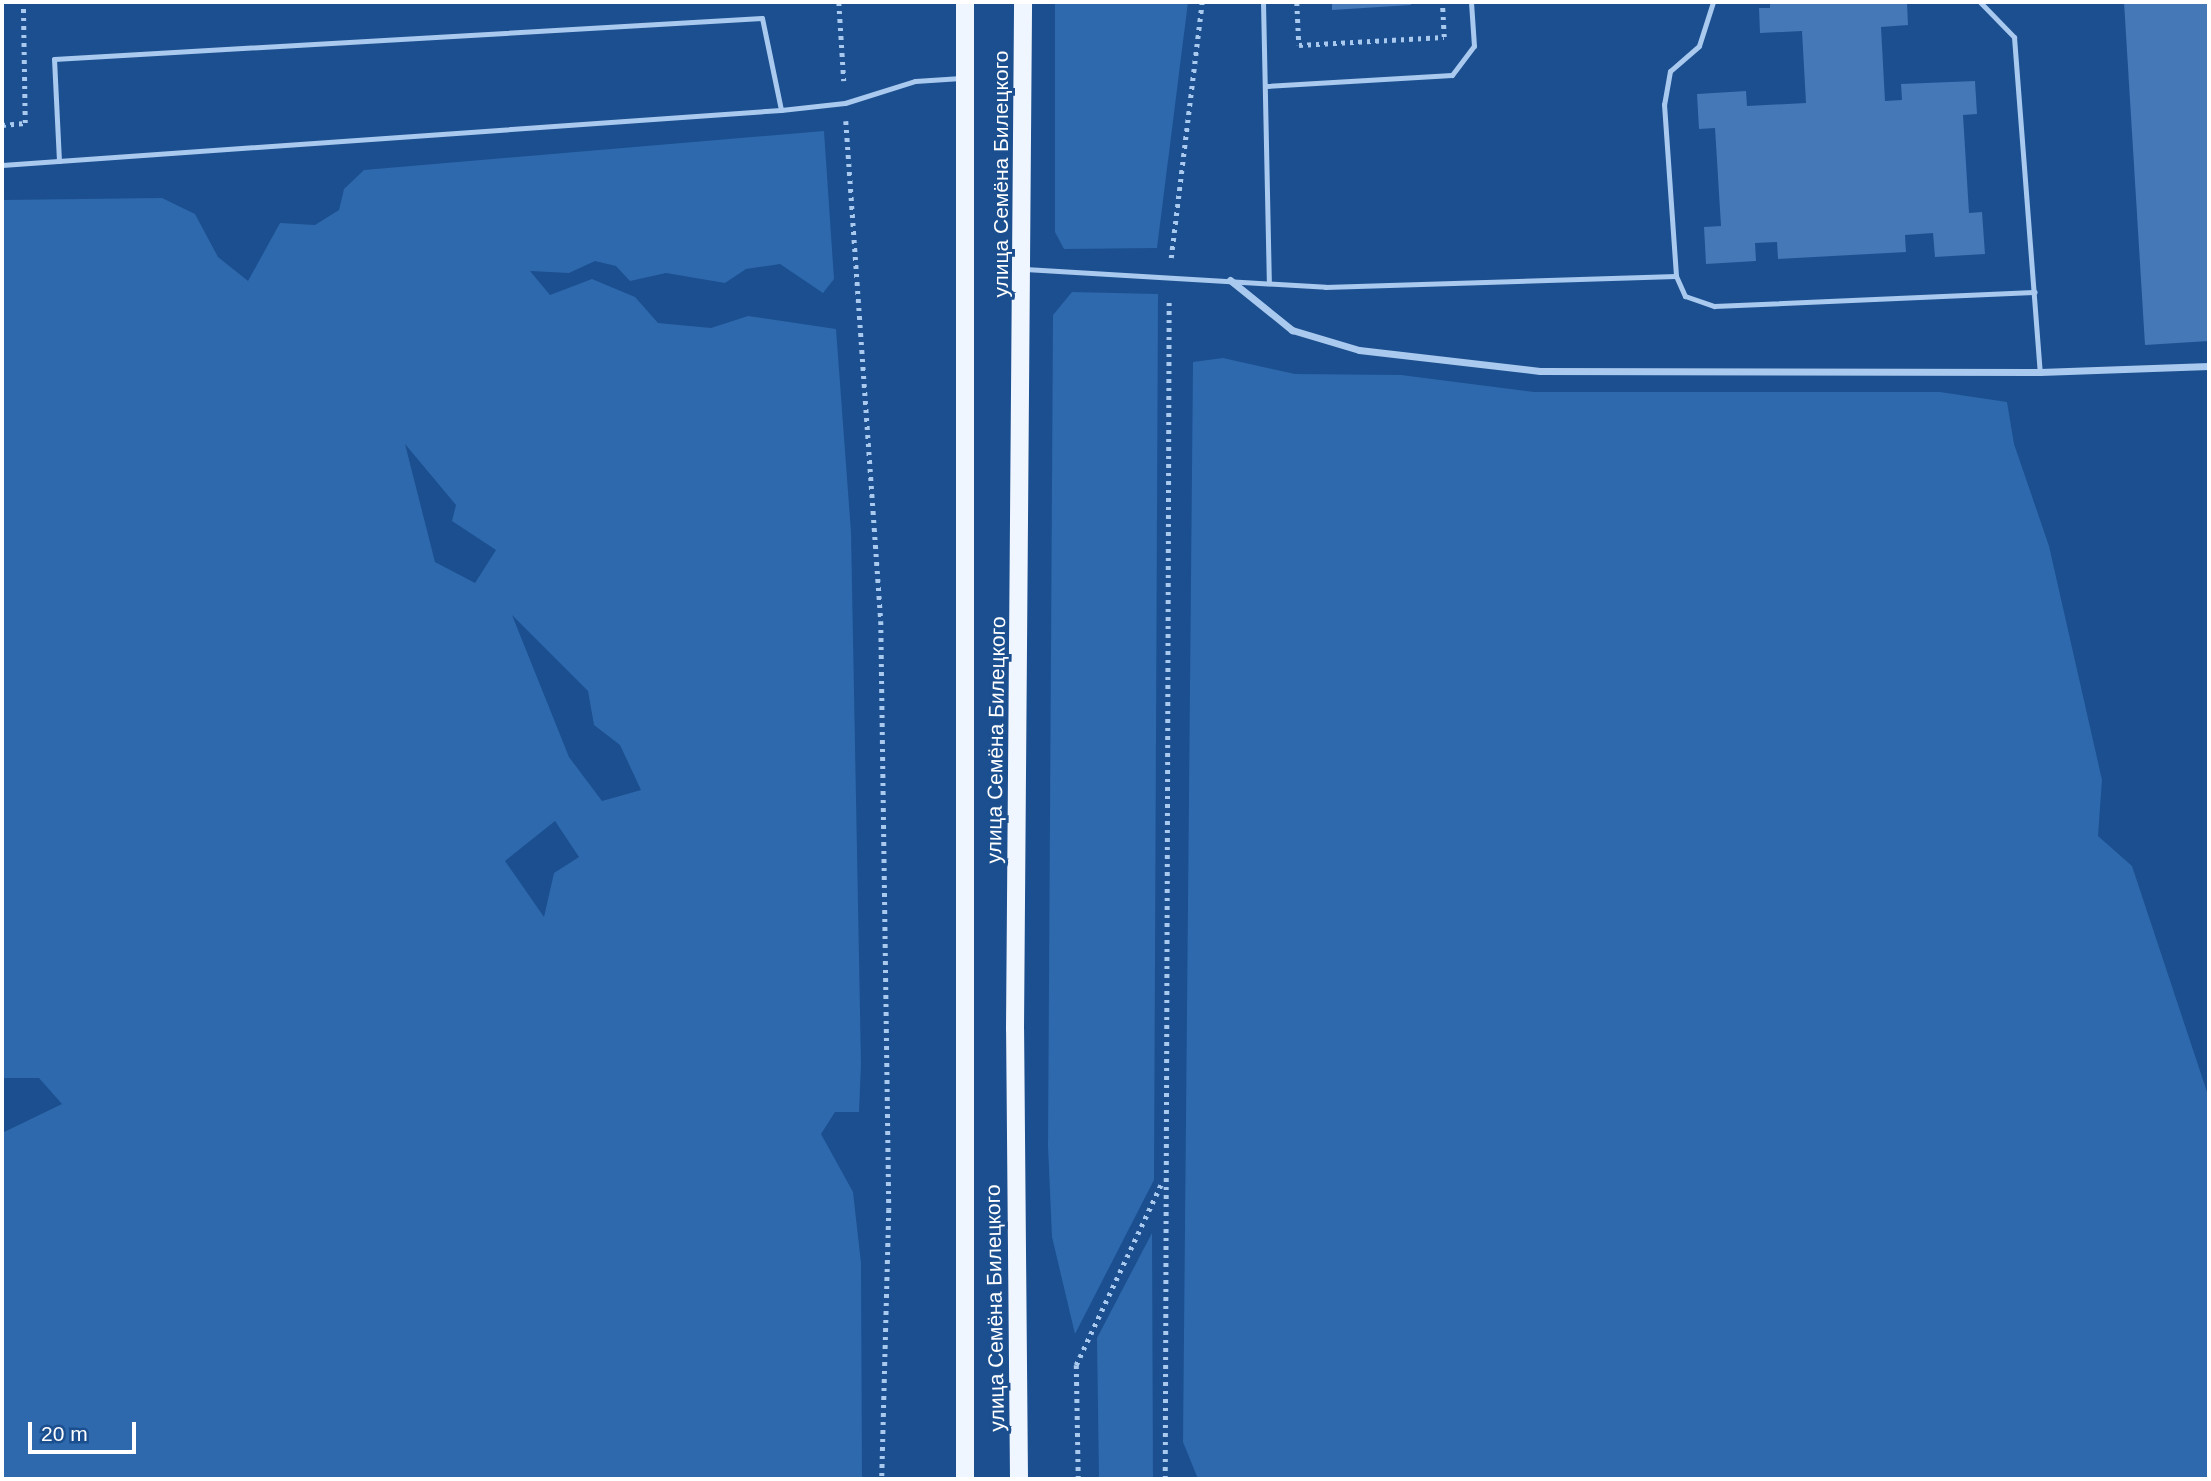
<!DOCTYPE html>
<meta charset="utf-8">
<style>
body{margin:0}
#map{position:relative;width:2211px;height:1481px;overflow:hidden;background:#1b4f8f;font-family:Arial,sans-serif}
div>[style]{position:absolute}
.green>*{inset:0;background:#2e69ad}
.building>*{inset:0;background:#4478b7}
.path>*{height:4.5px;margin-top:-2.25px;transform-origin:0;background:repeating-linear-gradient(90deg,#a9c9ee 0 3.5px,transparent 0 8.5px)}
.lane>*{height:5px;margin:-2.5px;padding:0 2.5px;transform-origin:2.5px;border-radius:2.5px;background:#a9c9ee}
.street>*{height:7px;margin:-3.5px;padding:0 3.5px;transform-origin:3.5px;border-radius:3.5px;background:#a9c9ee}
.primary>*{height:18px;margin:-9px;padding:0 9px;transform-origin:9px;border-radius:9px;background:#f0f6ff}
span{translate:-50% -50%;white-space:nowrap;text-align:center;line-height:1.15;-webkit-text-stroke:6px #1b4f8f;paint-order:stroke}
.street-label{font-size:21px;color:#fff}
.frame{position:absolute;inset:0;border:4px solid #fff;pointer-events:none}
.scale{position:absolute;left:28px;top:1422px;width:108px;height:32px;box-sizing:border-box;border:4px solid #fff;border-top:0;padding-left:9px;font-size:21px;line-height:24px;white-space:nowrap;color:#fff;-webkit-text-stroke:5px #1b4f8f;paint-order:stroke}
</style>
<div id="map">
<div class="green">
<i style="clip-path:polygon(1055px 2px,1188px 2px,1157px 248px,1064px 249px,1055px 232px)"></i>
<i style="clip-path:polygon(evenodd,824px 131px,834px 279px,823px 293px,780px 264px,746px 269px,725px 283px,666px 273px,630px 281px,616px 266px,595px 261px,569px 273px,530px 271px,550px 295px,592px 279px,635px 297px,658px 323px,711px 328px,748px 316px,836px 329px,851px 532px,861px 1064px,859px 1112px,835px 1112px,821px 1134px,853px 1192px,861px 1263px,862px 1479px,2px 1479px,2px 1133px,62px 1104px,39px 1078px,2px 1078px,2px 200px,162px 198px,195px 214px,218px 257px,248px 281px,280px 223px,315px 225px,339px 210px,344px 189px,364px 170px,824px 131px,405px 444px,456px 505px,452px 521px,496px 550px,475px 583px,435px 562px,405px 444px,824px 131px,512px 615px,588px 691px,594px 725px,620px 745px,641px 790px,602px 801px,569px 757px,512px 615px,824px 131px,555px 821px,579px 857px,554px 873px,544px 917px,505px 861px,555px 821px)"></i>
<i style="clip-path:polygon(1072px 292px,1158px 294px,1154px 1180px,1075px 1334px,1052px 1237px,1048px 1146px,1053px 315px)"></i>
<i style="clip-path:polygon(1223px 358px,1295px 374px,1401px 375px,1534px 392px,1940px 392px,2007px 402px,2014px 444px,2049px 546px,2102px 780px,2098px 836px,2132px 866px,2209px 1098px,2209px 1479px,1198px 1479px,1183px 1442px,1193px 362px)"></i>
<i style="clip-path:polygon(1152px 1233px,1153px 1479px,1099px 1479px,1097px 1338px)"></i>
</div>
<div class="building">
<i style="clip-path:polygon(1332px 2px,1411px 2px,1411px 5px,1332px 10px)"></i>
<i style="clip-path:polygon(1770px 2px,1907px 2px,1908px 25px,1881px 27px,1885px 101px,1902px 100px,1901px 84px,1975px 81px,1977px 114px,1963px 115px,1969px 213px,1982px 212px,1985px 254px,1935px 257px,1933px 233px,1905px 235px,1906px 252px,1778px 259px,1777px 242px,1755px 243px,1756px 261px,1706px 264px,1704px 227px,1721px 226px,1715px 128px,1699px 129px,1697px 94px,1746px 91px,1747px 106px,1806px 103px,1802px 31px,1760px 33px,1759px 8px,1770px 8px)"></i>
<i style="clip-path:polygon(2124px 2px,2209px 2px,2209px 341px,2145px 345px)"></i>
</div>
<div class="path">
<i style="left:839px;top:2px;width:79px;rotate:86.4deg"></i>
<i style="left:1297px;top:2px;width:43px;rotate:87.3deg"></i>
<i style="left:1299px;top:45px;width:145px;rotate:-3.2deg"></i>
<i style="left:1444px;top:37px;width:35px;rotate:-93deg"></i>
<i style="left:846px;top:121px;width:501px;rotate:86deg"></i>
<i style="left:881px;top:621px;width:588px;rotate:89.22deg"></i>
<i style="left:889px;top:1209px;width:270px;rotate:91.5deg"></i>
<i style="left:2px;top:125px;width:23px;rotate:-5deg"></i>
<i style="left:25px;top:123px;width:121px;rotate:-90.9deg"></i>
<i style="left:1171px;top:258px;width:258px;rotate:-83.1deg"></i>
<i style="left:1078px;top:1479px;width:114px;rotate:-91deg"></i>
<i style="left:1076px;top:1365px;width:202px;rotate:-64.8deg"></i>
<i style="left:1165px;top:1479px;width:1181px;rotate:-89.81deg"></i>
</div>
<div class="lane">
<i style="left:1263px;top:2px;width:281px;rotate:88.8deg"></i>
<i style="left:1713px;top:2px;width:46px;rotate:107.7deg"></i>
<i style="left:1699px;top:46px;width:38px;rotate:139deg"></i>
<i style="left:1670px;top:71px;width:34px;rotate:100deg"></i>
<i style="left:1664px;top:104px;width:172px;rotate:86deg"></i>
<i style="left:1676px;top:276px;width:22px;rotate:66deg"></i>
<i style="left:1685px;top:296px;width:31px;rotate:19deg"></i>
<i style="left:1714px;top:306px;width:321px;rotate:-2.5deg"></i>
<i style="left:1980px;top:2px;width:49px;rotate:45.8deg"></i>
<i style="left:2014px;top:37px;width:336px;rotate:85.6deg"></i>
<i style="left:1267px;top:86px;width:185px;rotate:-3.4deg"></i>
<i style="left:1452px;top:75px;width:36px;rotate:-53deg"></i>
<i style="left:1474px;top:46px;width:44px;rotate:-93.9deg"></i>
<i style="left:59px;top:161px;width:102px;rotate:-92.8deg"></i>
<i style="left:54px;top:59px;width:709px;rotate:-3.31deg"></i>
<i style="left:762px;top:18px;width:94px;rotate:78.3deg"></i>
<i style="left:2px;top:165px;width:781px;rotate:-4.04deg"></i>
<i style="left:781px;top:110px;width:64px;rotate:-6.2deg"></i>
<i style="left:845px;top:103px;width:73px;rotate:-17.4deg"></i>
<i style="left:915px;top:81px;width:46px;rotate:-3.7deg"></i>
<i style="left:1025px;top:269px;width:301px;rotate:3.4deg"></i>
<i style="left:1325px;top:287px;width:351px;rotate:-1.8deg"></i>
</div>
<div class="street">
<i style="left:1230px;top:280px;width:80px;rotate:38.9deg"></i>
<i style="left:1292px;top:330px;width:70px;rotate:16.6deg"></i>
<i style="left:1359px;top:350px;width:182px;rotate:6.6deg"></i>
<i style="left:1540px;top:371px;width:500px;rotate:0.11deg"></i>
<i style="left:2040px;top:372px;width:169px;rotate:-2deg"></i>
</div>
<div class="primary">
<i style="left:965px;top:1479px;width:1477px;rotate:-90deg"></i>
<i style="left:1019px;top:1479px;width:450px;rotate:-90.5deg"></i>
<i style="left:1015px;top:1029px;width:1027px;rotate:-89.55deg"></i>
</div>
<div class="street-label">
<span style="left:1001px;top:174px;rotate:-90deg">улица Семёна Билецкого</span>
<span style="left:996px;top:740px;rotate:-89deg">улица Семёна Билецкого</span>
<span style="left:995px;top:1308px;rotate:-91deg">улица Семёна Билецкого</span>
</div>
<div class="frame"></div>
<div class="scale">20 m</div>
</div>
